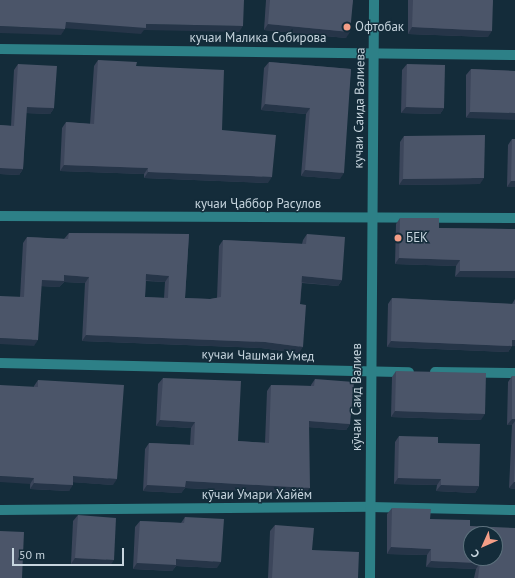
<!DOCTYPE html>
<meta charset="utf-8">
<style>
body{margin:0}
#map{position:relative;width:515px;height:578px;overflow:hidden;background:#142c3a;font-family:"PT Sans",sans-serif}
div>[style]{position:absolute}
.minor>*{height:10px;margin:-5px;padding:0 5px;transform-origin:5px;border-radius:5px;background:#2d8087}
.wall>*{inset:0;background:#3c465b}
.shaded-wall>*{inset:0;background:#263548}
.building>*{inset:0;background:#4b5569}
.dots>*{width:11px;height:11px;translate:-50% -50%;box-sizing:border-box;border:2px solid #142c3a;border-radius:50%}
span{translate:-50% -50%;white-space:nowrap;text-align:center;line-height:1.15;-webkit-text-stroke:3px #142c3a;paint-order:stroke}
.poi-label{font-size:13px;color:#c7d5de}
.left{translate:0 -50%;text-align:left}
.street-label{font-size:13px;color:#c7d5de}
.north{position:absolute;left:463px;top:526px;width:40px;height:40px;box-sizing:border-box;background:#142c3a;border:1px solid #5c707c;border-radius:50%;rotate:225deg;font-size:11px;font-weight:700;line-height:16px;text-align:center;color:#c7d5de}
.north::after{content:'';display:block;margin:auto;width:14px;height:18px;background:#f49e87;clip-path:polygon(50% 0,100% 100%,50% 72%,0 100%)}
.scale{position:absolute;left:12px;top:548px;width:112px;height:18px;box-sizing:border-box;border:2px solid #c7d5de;border-top:0;padding-left:5px;font-size:12px;line-height:14px;white-space:nowrap;color:#c7d5de;-webkit-text-stroke:3px #142c3a;paint-order:stroke}
</style>
<div id="map">
<div class="minor">
<i style="left:0;top:49px;width:515px;rotate:0.67deg"></i>
<i style="left:0;top:216px;width:515px;rotate:0.22deg"></i>
<i style="left:0;top:363px;width:409px;rotate:1.3deg"></i>
<i style="left:435px;top:372px;width:80px;rotate:0.7deg"></i>
<i style="left:0;top:510px;width:370px;rotate:-0.5deg"></i>
<i style="left:370px;top:507px;width:145px;rotate:1.2deg"></i>
<i style="left:370px;top:578px;width:578px;rotate:-89.6deg"></i>
</div>
<div class="wall">
<i style="clip-path:polygon(266px 0,353px 0,346px 38px,264px 30px)"></i>
<i style="clip-path:polygon(408px 0,493px 0,488px 37px,408px 34px)"></i>
<i style="clip-path:polygon(98px 60px,136px 66px,222px 130px,268px 183px,144px 178px,144px 174px,60px 171px,62px 128px,66px 122px,90px 124px,94px 66px)"></i>
<i style="clip-path:polygon(269px 62px,351px 69px,340px 179px,301px 176px,306px 114px,261px 110px,264px 68px)"></i>
<i style="clip-path:polygon(18px 64px,54px 108px,50px 114px,26px 113px,23px 169px,19px 175px,0 174px,0 125px,11px 126px,14px 70px)"></i>
<i style="clip-path:polygon(407px 64px,444px 108px,440px 114px,401px 113px,402px 70px)"></i>
<i style="clip-path:polygon(471px 69px,515px 71px,466px 118px,466px 75px)"></i>
<i style="clip-path:polygon(404px 136px,480px 184px,399px 185px,400px 142px)"></i>
<i style="clip-path:polygon(512px 139px,515px 139px,515px 187px,507px 187px,508px 145px)"></i>
<i style="clip-path:polygon(400px 218px,439px 228px,515px 229px,455px 277px,456px 266px,395px 264px,396px 224px)"></i>
<i style="clip-path:polygon(evenodd,69px 233px,189px 234px,185px 298px,210px 299px,217px 298px,219px 246px,223px 240px,302px 244px,303px 240px,307px 234px,342px 280px,338px 286px,302px 283px,300px 304px,299px 353px,261px 348px,82px 341px,85px 283px,64px 282px,59px 287px,41px 286px,34px 346px,20px 297px,23px 243px,27px 237px,64px 239px,69px 233px,146px 281px,165px 282px,164px 298px,145px 297px,146px 281px)"></i>
<i style="clip-path:polygon(392px 298px,512px 304px,515px 299px,515px 346px,512px 346px,508px 352px,387px 347px,388px 304px)"></i>
<i style="clip-path:polygon(396px 371px,481px 420px,391px 417px,392px 377px)"></i>
<i style="clip-path:polygon(512px 376px,515px 376px,515px 489px,509px 488px,512px 425px,507px 425px,508px 382px)"></i>
<i style="clip-path:polygon(163px 378px,238px 441px,265px 443px,267px 391px,271px 385px,311px 386px,311px 385px,315px 379px,350px 424px,346px 430px,309px 427px,305px 494px,185px 488px,181px 493px,143px 491px,145px 449px,149px 443px,190px 445px,191px 428px,156px 426px,158px 384px)"></i>
<i style="clip-path:polygon(38px 380px,113px 485px,73px 482px,69px 491px,30px 489px,34px 386px)"></i>
<i style="clip-path:polygon(399px 436px,438px 443px,479px 486px,475px 493px,436px 491px,437px 485px,394px 484px,395px 442px)"></i>
<i style="clip-path:polygon(392px 508px,430px 519px,470px 526px,515px 578px,474px 578px,476px 569px,426px 567px,427px 555px,387px 554px,387px 514px)"></i>
<i style="clip-path:polygon(78px 515px,110px 566px,71px 564px,73px 521px)"></i>
<i style="clip-path:polygon(185px 517px,217px 568px,176px 566px,172px 571px,133px 569px,135px 527px,140px 521px,181px 523px)"></i>
<i style="clip-path:polygon(275px 525px,312px 550px,358px 578px,268px 578px,270px 531px)"></i>
</div>
<div class="shaded-wall">
<i style="clip-path:polygon(66px 22px,146px 24px,243px 26px,239px 32px,144px 30px,141px 34px,62px 28px)"></i>
<i style="clip-path:polygon(268px 24px,350px 32px,346px 38px,264px 30px)"></i>
<i style="clip-path:polygon(0 26px,65px 29px,61px 35px,0 33px)"></i>
<i style="clip-path:polygon(412px 27px,492px 31px,488px 37px,408px 34px)"></i>
<i style="clip-path:polygon(265px 104px,310px 108px,306px 114px,261px 110px)"></i>
<i style="clip-path:polygon(27px 107px,54px 108px,50px 114px,23px 113px)"></i>
<i style="clip-path:polygon(406px 107px,444px 108px,440px 114px,401px 113px)"></i>
<i style="clip-path:polygon(470px 112px,515px 113px,515px 120px,466px 118px)"></i>
<i style="clip-path:polygon(64px 165px,148px 168px,144px 174px,60px 171px)"></i>
<i style="clip-path:polygon(0 168px,23px 169px,19px 175px,0 174px)"></i>
<i style="clip-path:polygon(305px 170px,344px 173px,340px 179px,301px 176px)"></i>
<i style="clip-path:polygon(148px 172px,272px 177px,268px 183px,144px 178px)"></i>
<i style="clip-path:polygon(484px 178px,480px 184px,399px 185px,403px 179px)"></i>
<i style="clip-path:polygon(511px 181px,515px 181px,515px 187px,507px 187px)"></i>
<i style="clip-path:polygon(399px 258px,460px 260px,456px 266px,395px 264px)"></i>
<i style="clip-path:polygon(460px 271px,515px 271px,515px 278px,455px 277px)"></i>
<i style="clip-path:polygon(146px 274px,169px 276px,165px 282px,142px 280px)"></i>
<i style="clip-path:polygon(64px 275px,89px 277px,85px 283px,64px 282px,59px 287px,37px 286px,42px 280px)"></i>
<i style="clip-path:polygon(302px 276px,342px 280px,338px 286px,298px 282px)"></i>
<i style="clip-path:polygon(86px 335px,265px 342px,303px 347px,299px 353px,261px 348px,82px 341px)"></i>
<i style="clip-path:polygon(0 338px,38px 340px,34px 346px,0 344px)"></i>
<i style="clip-path:polygon(512px 340px,515px 340px,515px 346px,508px 346px)"></i>
<i style="clip-path:polygon(391px 341px,512px 346px,508px 352px,387px 347px)"></i>
<i style="clip-path:polygon(395px 411px,485px 414px,481px 420px,391px 417px)"></i>
<i style="clip-path:polygon(512px 419px,515px 419px,515px 421px,512px 425px,507px 425px)"></i>
<i style="clip-path:polygon(160px 420px,195px 422px,191px 428px,156px 426px)"></i>
<i style="clip-path:polygon(309px 421px,350px 424px,346px 430px,305px 427px)"></i>
<i style="clip-path:polygon(0 476px,34px 478px,30px 484px,0 482px)"></i>
<i style="clip-path:polygon(73px 476px,117px 479px,113px 485px,69px 482px)"></i>
<i style="clip-path:polygon(398px 478px,441px 479px,437px 485px,394px 484px)"></i>
<i style="clip-path:polygon(186px 481px,310px 488px,305px 494px,185px 488px,181px 493px,143px 491px,147px 485px)"></i>
<i style="clip-path:polygon(514px 482px,515px 482px,515px 489px,509px 488px)"></i>
<i style="clip-path:polygon(34px 483px,73px 485px,69px 491px,30px 489px)"></i>
<i style="clip-path:polygon(441px 485px,479px 486px,475px 493px,436px 491px)"></i>
<i style="clip-path:polygon(391px 547px,431px 549px,427px 555px,387px 554px)"></i>
<i style="clip-path:polygon(75px 558px,114px 560px,110px 566px,71px 564px)"></i>
<i style="clip-path:polygon(176px 559px,221px 562px,217px 568px,176px 566px,172px 571px,133px 569px,137px 563px)"></i>
<i style="clip-path:polygon(431px 561px,480px 563px,476px 569px,426px 567px)"></i>
</div>
<div class="building">
<i style="clip-path:polygon(0 0,244px 0,243px 26px,146px 24px,146px 28px,66px 22px,65px 29px,0 26px)"></i>
<i style="clip-path:polygon(270px 0,353px 0,350px 32px,268px 24px)"></i>
<i style="clip-path:polygon(413px 0,493px 0,492px 31px,412px 27px)"></i>
<i style="clip-path:polygon(98px 60px,137px 62px,136px 66px,224px 70px,222px 130px,276px 135px,272px 177px,148px 172px,148px 168px,64px 165px,66px 122px,94px 124px)"></i>
<i style="clip-path:polygon(269px 62px,351px 69px,344px 173px,305px 170px,310px 108px,265px 104px)"></i>
<i style="clip-path:polygon(18px 64px,57px 66px,54px 108px,27px 107px,23px 169px,0 168px,0 125px,14px 126px)"></i>
<i style="clip-path:polygon(407px 64px,445px 65px,444px 108px,406px 107px)"></i>
<i style="clip-path:polygon(471px 69px,515px 71px,515px 113px,470px 112px)"></i>
<i style="clip-path:polygon(485px 135px,484px 178px,403px 179px,404px 136px)"></i>
<i style="clip-path:polygon(512px 139px,515px 139px,515px 181px,511px 181px)"></i>
<i style="clip-path:polygon(400px 218px,439px 218px,439px 228px,515px 229px,515px 271px,460px 271px,460px 260px,399px 258px)"></i>
<i style="clip-path:polygon(evenodd,69px 233px,189px 234px,185px 298px,210px 299px,221px 297px,223px 240px,306px 244px,307px 234px,345px 237px,342px 280px,302px 276px,300px 304px,306px 305px,303px 347px,265px 342px,86px 335px,89px 277px,64px 275px,64px 281px,42px 280px,38px 340px,0 338px,0 296px,24px 297px,27px 237px,68px 239px,69px 233px,146px 274px,169px 276px,168px 298px,145px 297px,146px 274px)"></i>
<i style="clip-path:polygon(392px 298px,515px 304px,515px 340px,512px 340px,512px 346px,391px 341px)"></i>
<i style="clip-path:polygon(396px 371px,486px 373px,485px 414px,395px 411px)"></i>
<i style="clip-path:polygon(512px 376px,515px 376px,515px 419px,512px 419px)"></i>
<i style="clip-path:polygon(163px 378px,241px 381px,238px 441px,269px 443px,271px 385px,314px 386px,315px 379px,354px 382px,350px 424px,309px 421px,310px 488px,186px 481px,185px 487px,147px 485px,149px 443px,194px 445px,195px 422px,160px 420px)"></i>
<i style="clip-path:polygon(38px 380px,124px 385px,117px 479px,73px 476px,73px 485px,34px 483px,34px 478px,0 476px,0 385px,38px 387px)"></i>
<i style="clip-path:polygon(399px 436px,438px 437px,438px 443px,480px 444px,479px 486px,441px 485px,441px 479px,398px 478px)"></i>
<i style="clip-path:polygon(515px 452px,515px 482px,514px 482px)"></i>
<i style="clip-path:polygon(evenodd,392px 508px,431px 509px,430px 519px,470px 520px,470px 526px,515px 528px,515px 578px,478px 578px,480px 563px,431px 561px,431px 549px,391px 547px,392px 508px,471px 534px,495px 534px,495px 558px,471px 558px,471px 534px)"></i>
<i style="clip-path:polygon(78px 515px,116px 518px,114px 560px,75px 558px)"></i>
<i style="clip-path:polygon(185px 517px,224px 519px,221px 562px,176px 559px,176px 565px,137px 563px,140px 521px,184px 523px)"></i>
<i style="clip-path:polygon(275px 525px,314px 528px,312px 550px,359px 552px,358px 578px,272px 578px)"></i>
<i style="clip-path:polygon(0 531px,24px 532px,22px 578px,0 578px)"></i>
</div>
<div class="dots">
<i style="left:347px;top:27px;background:#f49e87"></i>
<i style="left:398px;top:238px;background:#f49e87"></i>
</div>
<div class="poi-label">
<span class="left" style="left:355px;top:27px">Офтобак</span>
<span class="left" style="left:406px;top:238px">БЕК</span>
</div>
<div class="street-label">
<span style="left:258px;top:38px">кучаи Малика Собирова</span>
<span style="left:360px;top:108px;rotate:-89deg">кучаи Саида Валиева</span>
<span style="left:258px;top:204px">кучаи Ҷаббор Расулов</span>
<span style="left:258px;top:356px;rotate:1deg">кучаи Чашмаи Умед</span>
<span style="left:357px;top:397px;rotate:-90deg">кӯчаи Саид Валиев</span>
<span style="left:257px;top:495px">кӯчаи Умари Хайём</span>
</div>
<div class="north">С</div>
<div class="scale">50 m</div>
</div>
